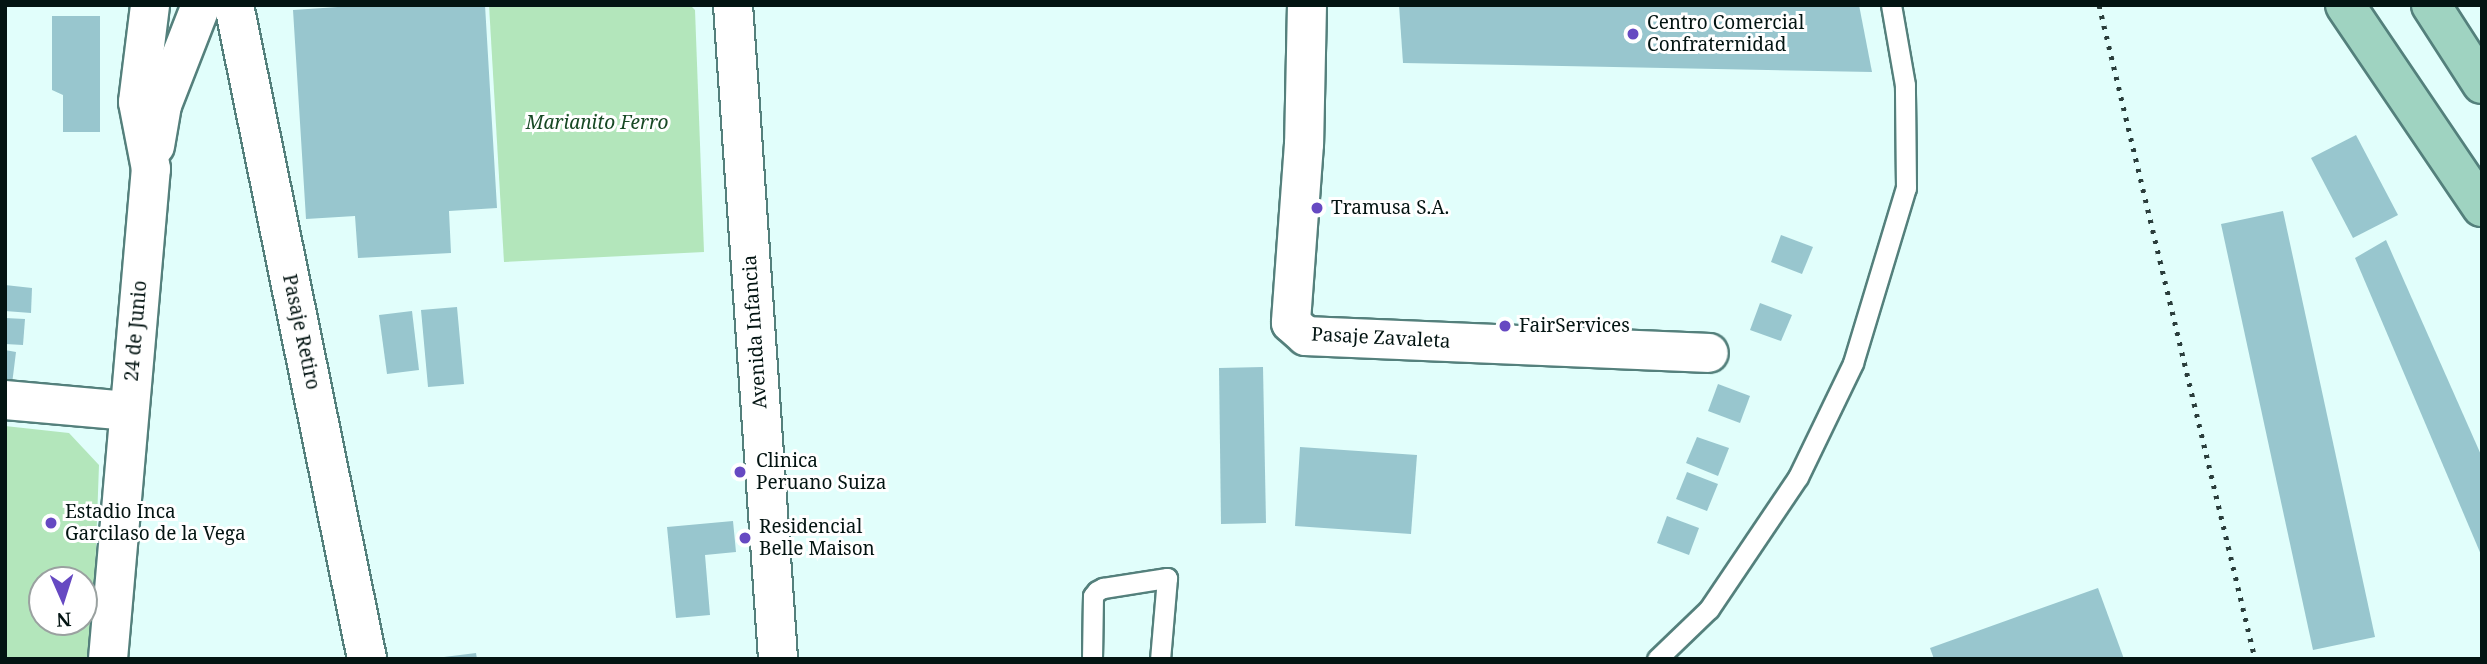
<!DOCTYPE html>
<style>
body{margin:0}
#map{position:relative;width:2487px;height:664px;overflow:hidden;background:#e1fefb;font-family:"Noto Serif",serif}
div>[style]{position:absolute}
.green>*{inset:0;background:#b3e6bb}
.building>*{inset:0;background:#98c6ce}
.roads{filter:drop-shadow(2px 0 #54807c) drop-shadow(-2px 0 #54807c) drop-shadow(0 2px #54807c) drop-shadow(0 -2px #54807c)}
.service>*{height:19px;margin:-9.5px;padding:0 9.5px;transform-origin:9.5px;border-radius:9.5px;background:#fff}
.minor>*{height:38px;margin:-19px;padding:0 19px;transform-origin:19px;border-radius:19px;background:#fff}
.secondary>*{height:38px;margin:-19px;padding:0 19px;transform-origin:19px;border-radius:19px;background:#fff}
.primary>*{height:38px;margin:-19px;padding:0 19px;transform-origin:19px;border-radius:19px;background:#9fd3c1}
.rail>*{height:5px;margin-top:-2.5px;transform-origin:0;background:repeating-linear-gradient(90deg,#2a3d3b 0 3.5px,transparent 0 10.5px)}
.dots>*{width:19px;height:19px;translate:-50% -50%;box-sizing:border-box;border:4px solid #fff;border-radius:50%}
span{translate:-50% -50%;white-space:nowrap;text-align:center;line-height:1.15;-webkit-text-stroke:6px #fff;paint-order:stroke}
.poi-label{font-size:19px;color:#031412}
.left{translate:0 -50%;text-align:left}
.park-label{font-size:19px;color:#174824;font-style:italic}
.street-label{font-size:19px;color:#031412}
.frame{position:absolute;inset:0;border:7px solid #031412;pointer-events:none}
.north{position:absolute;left:28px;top:566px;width:70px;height:70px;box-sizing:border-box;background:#fff;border:2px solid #9aa1a0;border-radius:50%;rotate:177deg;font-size:19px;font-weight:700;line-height:28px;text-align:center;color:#031412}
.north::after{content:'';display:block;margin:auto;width:24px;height:32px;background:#6649c2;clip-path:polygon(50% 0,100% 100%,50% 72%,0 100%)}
</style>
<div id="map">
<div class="green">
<i style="clip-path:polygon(489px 5px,690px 5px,695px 10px,704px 252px,504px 262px)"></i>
<i style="clip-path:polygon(evenodd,5px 426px,69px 433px,99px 465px,92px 659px,5px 659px,5px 426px,42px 580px,84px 580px,84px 622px,42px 622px,42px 580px)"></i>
</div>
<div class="building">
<i style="clip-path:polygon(368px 5px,485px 5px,497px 208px,449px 211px,451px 253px,358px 258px,355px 216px,306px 219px,293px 10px)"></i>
<i style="clip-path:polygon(1399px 5px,1859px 5px,1872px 72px,1403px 63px)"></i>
<i style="clip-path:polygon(52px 16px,100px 16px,100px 132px,63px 132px,63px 95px,52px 90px)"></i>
<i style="clip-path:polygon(2356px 135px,2398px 215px,2353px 238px,2311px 158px)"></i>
<i style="clip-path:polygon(2283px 211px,2375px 637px,2313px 650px,2221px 224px)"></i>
<i style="clip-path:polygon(1781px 235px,1813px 247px,1802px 274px,1771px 262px)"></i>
<i style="clip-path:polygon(2386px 240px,2482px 457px,2482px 557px,2355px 258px)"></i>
<i style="clip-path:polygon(5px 285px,32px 288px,31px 313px,5px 311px)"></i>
<i style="clip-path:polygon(1760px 303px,1792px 315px,1781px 341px,1750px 330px)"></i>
<i style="clip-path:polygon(457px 307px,464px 384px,428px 387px,421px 310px)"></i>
<i style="clip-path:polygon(412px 311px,419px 370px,387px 374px,379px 315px)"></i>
<i style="clip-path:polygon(5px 318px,25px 319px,23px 345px,5px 344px)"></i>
<i style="clip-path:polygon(5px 350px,16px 352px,11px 392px,5px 391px)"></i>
<i style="clip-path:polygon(1263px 367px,1266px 523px,1221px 524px,1219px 368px)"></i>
<i style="clip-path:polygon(1718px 384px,1750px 396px,1740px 423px,1708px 411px)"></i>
<i style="clip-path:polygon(1697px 437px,1729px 448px,1718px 476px,1686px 463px)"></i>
<i style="clip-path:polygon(1300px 447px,1417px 455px,1411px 534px,1295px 526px)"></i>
<i style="clip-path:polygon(1687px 472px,1718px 484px,1707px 511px,1676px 499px)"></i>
<i style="clip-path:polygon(1667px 516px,1699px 528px,1689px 555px,1657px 543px)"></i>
<i style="clip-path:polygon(733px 521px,736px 552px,705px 555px,710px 615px,676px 618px,667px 527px)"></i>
<i style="clip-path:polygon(2098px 588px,2124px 659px,1934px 659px,1930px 648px)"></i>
<i style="clip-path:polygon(476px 653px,477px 659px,444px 659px,444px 657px)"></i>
</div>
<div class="roads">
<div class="service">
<i style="left:1092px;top:659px;width:63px;rotate:-89.1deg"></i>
<i style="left:1093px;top:596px;width:6px;rotate:-51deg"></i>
<i style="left:1097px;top:591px;width:7px;rotate:-27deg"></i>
<i style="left:1103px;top:588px;width:65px;rotate:-8.9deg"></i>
<i style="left:1167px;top:578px;width:81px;rotate:94.9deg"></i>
<i style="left:1657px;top:659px;width:72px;rotate:-43.9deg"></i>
<i style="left:1709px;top:609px;width:159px;rotate:-56deg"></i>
<i style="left:1798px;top:477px;width:127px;rotate:-64.2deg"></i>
<i style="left:1853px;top:363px;width:183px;rotate:-73.2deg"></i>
<i style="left:1906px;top:188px;width:103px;rotate:-90.6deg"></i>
<i style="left:1905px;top:85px;width:81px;rotate:-99.9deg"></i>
</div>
<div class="minor">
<i style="left:234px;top:5px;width:667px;rotate:78.5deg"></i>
<i style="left:1307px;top:5px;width:139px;rotate:91.2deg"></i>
<i style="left:1304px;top:144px;width:179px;rotate:94.2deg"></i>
<i style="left:1291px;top:323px;width:20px;rotate:41deg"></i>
<i style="left:1306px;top:336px;width:403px;rotate:2.4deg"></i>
<i style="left:155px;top:146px;width:42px;rotate:-80.3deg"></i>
<i style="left:162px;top:105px;width:107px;rotate:-68.7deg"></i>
<i style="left:5px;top:400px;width:123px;rotate:5.1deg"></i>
<i style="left:108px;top:659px;width:492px;rotate:-85deg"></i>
<i style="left:151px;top:169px;width:68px;rotate:-101deg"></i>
<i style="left:138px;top:102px;width:98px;rotate:-82.9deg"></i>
</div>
<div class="secondary">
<i style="left:733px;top:5px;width:656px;rotate:86.06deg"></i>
</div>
<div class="primary">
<i style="left:2345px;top:5px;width:244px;rotate:55.9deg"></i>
<i style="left:2431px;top:5px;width:94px;rotate:57.2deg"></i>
</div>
</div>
<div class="rail">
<i style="left:2099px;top:5px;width:672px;rotate:76.58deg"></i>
</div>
<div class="dots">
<i style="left:1633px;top:34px;background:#6649c2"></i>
<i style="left:1317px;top:208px;background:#6649c2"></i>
<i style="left:1505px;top:326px;background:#6649c2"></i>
<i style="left:740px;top:472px;background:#6649c2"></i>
<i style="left:51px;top:523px;background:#6649c2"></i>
<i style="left:745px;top:538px;background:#6649c2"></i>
</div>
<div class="poi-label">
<span class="left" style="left:1647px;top:34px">Centro Comercial<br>Confraternidad</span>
<span class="left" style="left:1331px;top:208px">Tramusa S.A.</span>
<span class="left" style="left:1519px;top:326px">FairServices</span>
<span class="left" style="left:756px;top:472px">Clinica<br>Peruano Suiza</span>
<span class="left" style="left:65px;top:523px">Estadio Inca<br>Garcilaso de la Vega</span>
<span class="left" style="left:759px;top:538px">Residencial<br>Belle Maison</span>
</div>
<div class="park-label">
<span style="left:597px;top:123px">Marianito Ferro</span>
</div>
<div class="street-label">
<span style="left:136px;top:331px;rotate:-85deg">24 de Junio</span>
<span style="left:301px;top:332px;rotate:78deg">Pasaje Retiro</span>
<span style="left:755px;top:332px;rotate:-94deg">Avenida Infancia</span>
<span style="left:1381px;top:338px;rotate:3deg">Pasaje Zavaleta</span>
</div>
<div class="frame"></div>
<div class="north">N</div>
</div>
